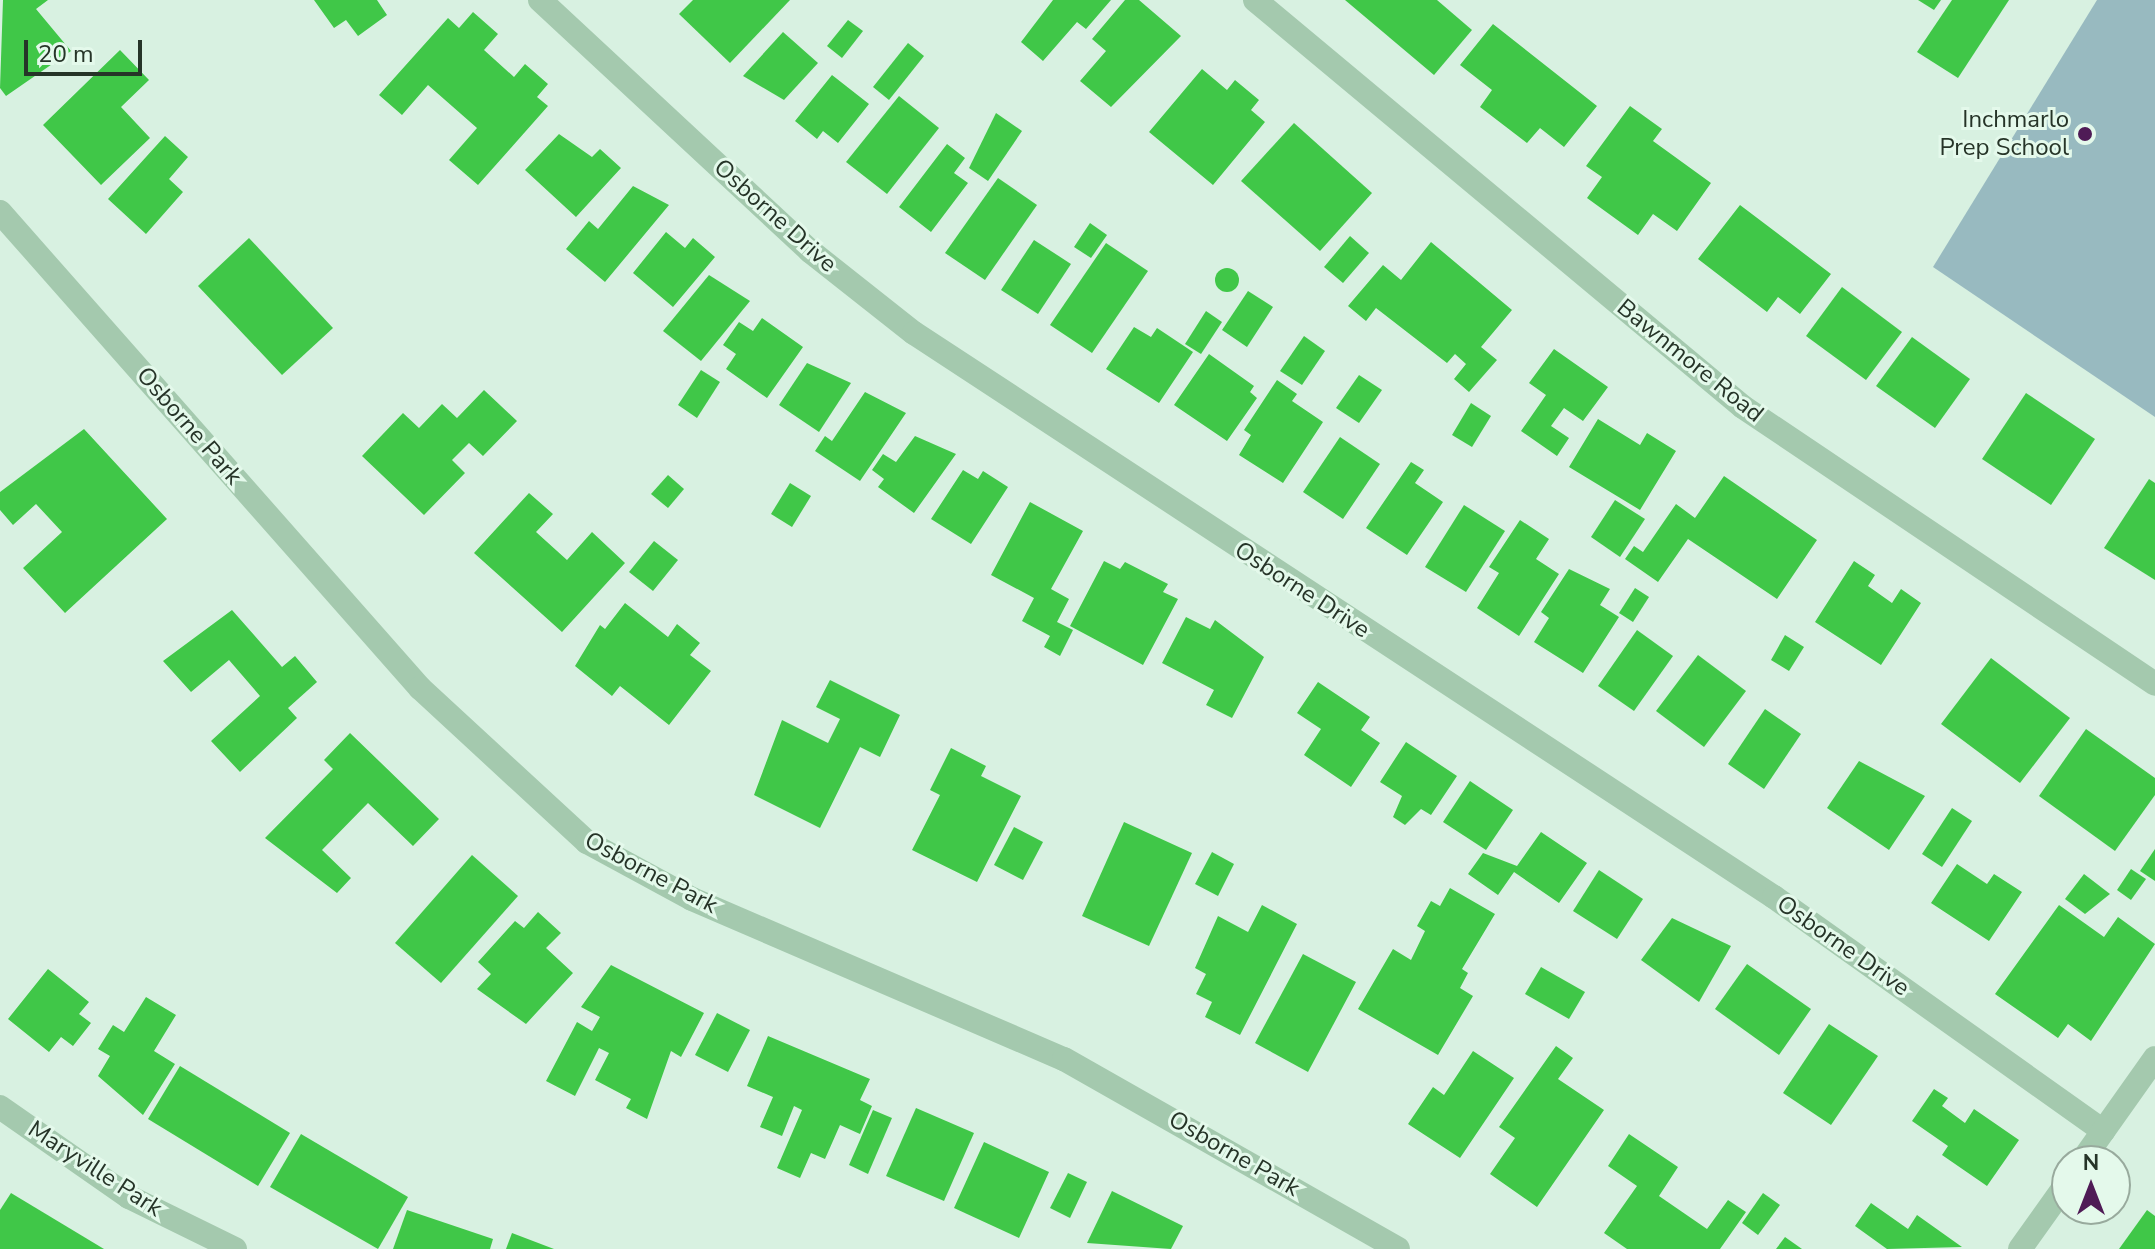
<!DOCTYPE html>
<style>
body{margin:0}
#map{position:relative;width:2155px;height:1249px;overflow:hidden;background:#d8f1e1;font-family:"Nunito Sans",sans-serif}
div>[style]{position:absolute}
.green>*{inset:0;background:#98bac0}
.building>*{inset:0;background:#40c748}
.round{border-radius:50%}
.minor>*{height:24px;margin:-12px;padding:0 12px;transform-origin:12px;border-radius:12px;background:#a4c9ae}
.dots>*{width:22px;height:22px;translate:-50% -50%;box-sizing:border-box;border:4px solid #e4f9eb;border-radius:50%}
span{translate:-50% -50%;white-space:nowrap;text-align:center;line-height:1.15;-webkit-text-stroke:6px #e4f9eb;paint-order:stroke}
.poi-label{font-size:24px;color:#263428}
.right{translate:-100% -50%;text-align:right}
.street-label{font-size:24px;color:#263428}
.north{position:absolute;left:2051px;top:1145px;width:80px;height:80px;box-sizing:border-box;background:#e4f9eb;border:2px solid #98aa9d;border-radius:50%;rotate:0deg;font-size:22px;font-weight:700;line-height:32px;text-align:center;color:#263428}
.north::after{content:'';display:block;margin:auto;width:28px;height:36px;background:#4f1b56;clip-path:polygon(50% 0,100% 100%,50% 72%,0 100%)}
.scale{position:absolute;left:24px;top:40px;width:118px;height:36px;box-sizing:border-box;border:4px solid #263428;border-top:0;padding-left:10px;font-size:24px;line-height:28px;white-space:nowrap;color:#263428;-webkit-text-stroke:6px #e4f9eb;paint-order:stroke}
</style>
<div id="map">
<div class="green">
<i style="clip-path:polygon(2097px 0,2155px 0,2155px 417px,1933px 267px)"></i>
</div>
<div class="building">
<i style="clip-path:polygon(3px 0,48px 0,36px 9px,71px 51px,6px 96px,0 88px)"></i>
<i style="clip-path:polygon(314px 0,377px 0,387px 15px,358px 36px,346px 20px,334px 28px)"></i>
<i style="clip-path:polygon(693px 0,790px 0,730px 63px,679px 14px)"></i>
<i style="clip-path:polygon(1053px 0,1111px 0,1086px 29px,1077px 22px,1043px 61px,1021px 42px)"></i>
<i style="clip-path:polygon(1125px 0,1139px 0,1181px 36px,1111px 107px,1080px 81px,1106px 51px,1092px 39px)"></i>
<i style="clip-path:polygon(1345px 0,1437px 0,1472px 30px,1434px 75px)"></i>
<i style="clip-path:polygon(1918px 0,1941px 0,1934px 10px)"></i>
<i style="clip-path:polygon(1952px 0,2009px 0,1958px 78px,1917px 52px)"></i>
<i style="clip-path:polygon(473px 12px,498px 34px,484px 50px,514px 77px,525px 64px,548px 84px,537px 97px,548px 106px,478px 185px,449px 160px,477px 128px,428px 85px,402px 115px,379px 95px,448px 18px,459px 28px)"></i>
<i style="clip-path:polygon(848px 20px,863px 31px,842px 58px,827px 46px)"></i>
<i style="clip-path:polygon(1493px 24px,1597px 106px,1564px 147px,1540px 128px,1527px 143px,1480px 107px,1492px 90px,1460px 65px)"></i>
<i style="clip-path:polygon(783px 32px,818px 63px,784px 100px,743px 76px)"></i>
<i style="clip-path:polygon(908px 43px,924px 56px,889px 100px,873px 87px)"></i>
<i style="clip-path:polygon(120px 50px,149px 80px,121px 107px,150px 138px,101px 185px,43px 125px)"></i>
<i style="clip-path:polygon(1202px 69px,1227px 90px,1235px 80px,1259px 100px,1251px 110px,1265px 122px,1213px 185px,1149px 132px)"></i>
<i style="clip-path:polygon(832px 75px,869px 104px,838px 143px,823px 131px,817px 139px,795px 121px)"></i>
<i style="clip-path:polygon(899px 96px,939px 128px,887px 194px,846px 162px)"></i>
<i style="clip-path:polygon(1630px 106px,1662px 129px,1653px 141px,1711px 183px,1677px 231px,1653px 214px,1638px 235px,1587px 198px,1602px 177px,1586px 166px)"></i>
<i style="clip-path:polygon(996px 113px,1022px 131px,988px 181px,969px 168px)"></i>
<i style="clip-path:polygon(1294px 123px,1372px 193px,1320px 251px,1241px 181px)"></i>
<i style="clip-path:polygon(559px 134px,592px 157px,600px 149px,621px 168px,576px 217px,525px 170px)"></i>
<i style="clip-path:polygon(165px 136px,188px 157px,169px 179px,183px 192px,146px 234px,108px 199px)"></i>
<i style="clip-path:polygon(947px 144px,965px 158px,954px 173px,968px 183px,931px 232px,899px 207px)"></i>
<i style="clip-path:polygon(998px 178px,1037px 205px,985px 280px,945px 253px)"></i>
<i style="clip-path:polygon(633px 186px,669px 205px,605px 282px,566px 249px,589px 221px,598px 229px)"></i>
<i style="clip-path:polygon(1740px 205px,1831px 274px,1800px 314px,1778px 297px,1767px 312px,1698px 259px)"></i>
<i style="clip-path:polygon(1090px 223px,1107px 235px,1091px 258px,1074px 247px)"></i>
<i style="clip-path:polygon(666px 232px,685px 248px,693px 238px,715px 257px,673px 307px,633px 273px)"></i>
<i style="clip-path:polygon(1350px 236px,1369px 253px,1343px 283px,1324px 267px)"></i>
<i style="clip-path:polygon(249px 238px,333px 328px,282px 375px,198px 286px)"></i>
<i style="clip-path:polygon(1034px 240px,1071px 264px,1038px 314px,1001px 290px)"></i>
<i style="clip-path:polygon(1431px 242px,1512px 310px,1481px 347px,1497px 360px,1469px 392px,1454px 379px,1466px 364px,1455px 354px,1447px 363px,1376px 308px,1366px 321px,1348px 306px,1383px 265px,1401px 280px)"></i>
<i style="clip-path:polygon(1106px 243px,1148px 271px,1092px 353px,1050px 325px)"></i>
<i class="round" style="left:1215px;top:268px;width:24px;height:24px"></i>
<i style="clip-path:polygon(709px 275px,750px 301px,701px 361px,663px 331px)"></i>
<i style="clip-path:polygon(1842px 287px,1902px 332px,1866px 380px,1806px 336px)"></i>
<i style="clip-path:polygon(1248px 291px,1273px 307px,1247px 347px,1222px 330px)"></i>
<i style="clip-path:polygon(1206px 311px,1222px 322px,1201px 354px,1185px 344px)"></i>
<i style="clip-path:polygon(762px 318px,803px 347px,767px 398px,726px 369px,736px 354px,723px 345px,739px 322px,753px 331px)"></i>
<i style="clip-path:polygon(1134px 327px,1151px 337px,1157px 328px,1193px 352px,1159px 403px,1106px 369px)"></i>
<i style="clip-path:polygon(1304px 336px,1325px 351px,1302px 385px,1280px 371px)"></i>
<i style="clip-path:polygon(1912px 337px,1970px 379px,1935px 428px,1876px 386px)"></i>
<i style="clip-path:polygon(1554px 349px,1608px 387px,1583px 421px,1564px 408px,1551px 426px,1569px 438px,1557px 456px,1521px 431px,1546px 395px,1529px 383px)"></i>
<i style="clip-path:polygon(1209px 354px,1254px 386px,1250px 392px,1257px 398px,1227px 441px,1174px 405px)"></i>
<i style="clip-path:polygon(807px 363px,851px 383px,819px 432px,779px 405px)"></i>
<i style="clip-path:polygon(701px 370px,720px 382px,697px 418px,678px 405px)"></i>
<i style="clip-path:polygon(1359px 375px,1382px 390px,1359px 423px,1336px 408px)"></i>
<i style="clip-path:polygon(1277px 380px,1297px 394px,1292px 401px,1323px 422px,1283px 483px,1239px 455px,1251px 435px,1244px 430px)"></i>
<i style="clip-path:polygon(484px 390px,517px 421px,483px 456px,469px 443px,452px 460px,465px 473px,424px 515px,362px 456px,403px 413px,419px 428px,442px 404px,457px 418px)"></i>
<i style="clip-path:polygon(865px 392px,906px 413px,860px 481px,815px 451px,825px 436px,832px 441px)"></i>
<i style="clip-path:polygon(2026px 393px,2095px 439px,2051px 505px,1982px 459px)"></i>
<i style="clip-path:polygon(1471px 403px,1491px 416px,1472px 447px,1452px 435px)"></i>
<i style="clip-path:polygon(1598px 419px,1640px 445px,1647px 433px,1676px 451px,1640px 510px,1569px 467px)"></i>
<i style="clip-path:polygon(84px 429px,167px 519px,65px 613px,23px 568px,62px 532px,36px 504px,13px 525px,0 510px,0 492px)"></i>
<i style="clip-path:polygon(915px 436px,956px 454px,914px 513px,878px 487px,884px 479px,872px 470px,883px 454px,896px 462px)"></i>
<i style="clip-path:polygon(1340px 437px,1380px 464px,1343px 519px,1303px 492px)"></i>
<i style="clip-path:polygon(1411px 462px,1424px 470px,1415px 483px,1443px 502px,1407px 555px,1366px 528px)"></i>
<i style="clip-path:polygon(963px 470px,978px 479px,983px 471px,1008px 487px,971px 544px,931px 519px)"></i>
<i style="clip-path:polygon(668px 475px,684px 489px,668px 508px,651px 494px)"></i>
<i style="clip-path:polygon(1724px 476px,1817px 540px,1777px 599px,1688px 539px,1658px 582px,1625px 559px,1634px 546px,1643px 552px,1676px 504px,1695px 518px)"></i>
<i style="clip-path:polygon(2149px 479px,2155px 483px,2155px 580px,2104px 548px)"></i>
<i style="clip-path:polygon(790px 483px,811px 496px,792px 527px,771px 514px)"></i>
<i style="clip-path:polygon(529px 493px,553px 514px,536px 532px,567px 560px,592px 532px,625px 563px,562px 632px,474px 553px)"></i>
<i style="clip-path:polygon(1615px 500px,1645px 519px,1620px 557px,1591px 537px)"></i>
<i style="clip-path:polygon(1030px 502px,1083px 531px,1051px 589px,1069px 599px,1057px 622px,1073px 630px,1060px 656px,1044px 647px,1050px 636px,1022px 621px,1034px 598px,991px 575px)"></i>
<i style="clip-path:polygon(1464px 505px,1505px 531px,1466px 592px,1425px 567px)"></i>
<i style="clip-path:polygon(1520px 520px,1549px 539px,1536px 559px,1559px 574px,1519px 636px,1477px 608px,1499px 573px,1489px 567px)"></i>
<i style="clip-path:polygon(654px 541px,678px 560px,653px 591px,629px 572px)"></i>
<i style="clip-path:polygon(1104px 561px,1120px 569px,1125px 562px,1168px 584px,1163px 592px,1178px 599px,1143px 665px,1070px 626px)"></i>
<i style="clip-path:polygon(1854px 561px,1875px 575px,1868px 586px,1892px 603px,1901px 589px,1921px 603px,1881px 665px,1815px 622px)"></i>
<i style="clip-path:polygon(1569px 569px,1610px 589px,1600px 605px,1619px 617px,1583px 673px,1534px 642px,1549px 618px,1541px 612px)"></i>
<i style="clip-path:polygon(1635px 588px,1649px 597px,1633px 622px,1619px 613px)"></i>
<i style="clip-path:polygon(625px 603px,668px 637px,677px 624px,700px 643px,690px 655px,711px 671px,669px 725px,620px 686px,612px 696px,575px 666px,600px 625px,605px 629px)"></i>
<i style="clip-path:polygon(232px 610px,282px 667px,295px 656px,317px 682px,288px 708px,297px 718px,240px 772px,211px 741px,260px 696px,229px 660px,191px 692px,163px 661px)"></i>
<i style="clip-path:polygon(1186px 617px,1210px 629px,1215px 620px,1264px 657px,1232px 718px,1206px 705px,1214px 690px,1162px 663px)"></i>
<i style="clip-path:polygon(1637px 630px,1673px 656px,1634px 711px,1598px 686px)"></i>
<i style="clip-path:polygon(1785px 635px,1804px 647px,1789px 671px,1771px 660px)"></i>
<i style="clip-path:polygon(1698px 655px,1746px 691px,1704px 747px,1656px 711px)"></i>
<i style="clip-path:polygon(1991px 658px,2070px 718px,2020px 783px,1941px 724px)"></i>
<i style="clip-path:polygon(830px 680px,900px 715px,880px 757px,860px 747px,820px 828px,754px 795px,782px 720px,828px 743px,840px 719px,816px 707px)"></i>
<i style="clip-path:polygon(1318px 682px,1370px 717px,1361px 730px,1380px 743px,1351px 787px,1304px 755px,1321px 729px,1297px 713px)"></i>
<i style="clip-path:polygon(1765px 709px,1801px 734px,1764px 789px,1728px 764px)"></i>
<i style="clip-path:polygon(2086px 729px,2155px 778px,2155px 795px,2115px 851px,2039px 796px)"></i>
<i style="clip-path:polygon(350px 733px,439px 819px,413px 846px,368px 803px,322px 850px,351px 878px,337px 893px,265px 838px,333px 769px,324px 760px)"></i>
<i style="clip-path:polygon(1406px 742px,1457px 776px,1431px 815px,1421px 809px,1405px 825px,1393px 817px,1402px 796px,1380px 782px)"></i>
<i style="clip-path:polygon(951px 748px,986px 766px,981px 776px,1021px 796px,977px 882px,912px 850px,940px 795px,930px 790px)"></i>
<i style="clip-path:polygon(1859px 761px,1925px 796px,1889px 850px,1827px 808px)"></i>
<i style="clip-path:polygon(1470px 781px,1513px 810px,1486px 850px,1443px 822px)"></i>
<i style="clip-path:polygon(1952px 808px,1972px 821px,1942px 867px,1922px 854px)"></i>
<i style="clip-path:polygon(1124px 822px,1192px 853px,1149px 946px,1082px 916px)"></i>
<i style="clip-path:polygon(1014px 827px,1043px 842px,1023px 880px,994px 865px)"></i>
<i style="clip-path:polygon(1541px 832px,1587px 863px,1559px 903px,1514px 872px,1498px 895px,1468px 874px,1483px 853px,1517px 866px)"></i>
<i style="clip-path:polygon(2155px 849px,2155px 881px,2140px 871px)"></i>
<i style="clip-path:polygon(1212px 852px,1234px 864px,1218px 896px,1195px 884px)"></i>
<i style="clip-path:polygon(472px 855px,518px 896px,441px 983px,395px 943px)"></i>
<i style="clip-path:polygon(1957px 864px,1987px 884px,1994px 874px,2022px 892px,1989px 941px,1931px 903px)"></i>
<i style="clip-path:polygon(2131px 869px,2146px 879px,2131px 900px,2117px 890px)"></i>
<i style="clip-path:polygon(1599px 870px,1643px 899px,1617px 939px,1573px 911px)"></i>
<i style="clip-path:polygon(2084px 874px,2110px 894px,2085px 914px,2065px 899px)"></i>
<i style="clip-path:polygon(1450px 888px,1495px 914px,1462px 969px,1468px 973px,1460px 988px,1473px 996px,1438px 1055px,1358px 1009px,1393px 949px,1411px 960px,1425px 931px,1417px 926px,1431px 901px,1440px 906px)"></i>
<i style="clip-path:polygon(1262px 905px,1297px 924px,1240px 1035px,1205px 1017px,1212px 1002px,1196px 994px,1206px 974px,1195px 968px,1218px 916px,1248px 932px)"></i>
<i style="clip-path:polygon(2059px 905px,2104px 937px,2118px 917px,2155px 944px,2091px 1041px,2068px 1024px,2058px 1038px,1995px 994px)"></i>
<i style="clip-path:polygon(538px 912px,561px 933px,546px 948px,573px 973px,526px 1024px,477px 989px,491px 974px,478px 962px,515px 921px,524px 928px)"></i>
<i style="clip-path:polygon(1672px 918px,1731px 946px,1699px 1002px,1641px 960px)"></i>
<i style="clip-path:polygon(1303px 954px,1356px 982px,1308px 1072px,1255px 1043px)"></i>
<i style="clip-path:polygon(1747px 964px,1811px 1009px,1779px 1055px,1715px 1009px)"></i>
<i style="clip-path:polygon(611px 965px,704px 1013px,681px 1057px,671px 1051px,647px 1119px,626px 1108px,631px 1099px,595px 1080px,609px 1053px,599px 1048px,575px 1096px,546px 1081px,577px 1022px,592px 1031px,600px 1017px,581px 1007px)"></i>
<i style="clip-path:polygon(1541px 967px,1585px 992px,1569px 1019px,1525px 994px)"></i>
<i style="clip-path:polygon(48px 969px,89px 1002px,79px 1014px,91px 1023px,73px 1046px,61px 1037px,49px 1052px,8px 1019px)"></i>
<i style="clip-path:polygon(146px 997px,176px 1015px,154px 1051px,175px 1064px,143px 1115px,98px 1076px,110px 1056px,98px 1049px,113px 1025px,124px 1032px)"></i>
<i style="clip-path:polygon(717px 1013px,750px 1030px,728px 1072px,695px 1055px)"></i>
<i style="clip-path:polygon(1829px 1024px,1878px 1056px,1831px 1125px,1783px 1093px)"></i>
<i style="clip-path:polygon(768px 1036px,870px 1079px,860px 1100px,872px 1106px,860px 1134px,840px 1125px,825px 1159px,811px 1153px,800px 1178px,777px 1168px,802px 1110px,794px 1106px,782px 1136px,760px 1127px,773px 1097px,747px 1086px)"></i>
<i style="clip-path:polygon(1556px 1046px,1573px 1058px,1558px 1079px,1604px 1110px,1537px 1207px,1490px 1174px,1515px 1138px,1499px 1127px)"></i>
<i style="clip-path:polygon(1473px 1051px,1514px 1078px,1460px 1158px,1408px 1124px,1433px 1087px,1444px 1095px)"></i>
<i style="clip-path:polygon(180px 1066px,290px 1133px,258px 1186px,148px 1119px)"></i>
<i style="clip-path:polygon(1934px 1089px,1948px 1098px,1942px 1106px,1965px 1123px,1974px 1109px,2019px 1140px,1987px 1186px,1942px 1155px,1948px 1146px,1912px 1121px)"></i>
<i style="clip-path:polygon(916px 1108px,974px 1133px,944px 1201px,886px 1176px)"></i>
<i style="clip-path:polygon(873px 1110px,892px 1118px,868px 1174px,849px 1165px)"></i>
<i style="clip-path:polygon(301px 1134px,408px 1197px,378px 1249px,270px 1187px)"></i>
<i style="clip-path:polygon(1629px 1134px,1678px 1167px,1659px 1196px,1707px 1229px,1728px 1200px,1746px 1212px,1720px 1249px,1627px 1249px,1604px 1233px,1637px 1186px,1608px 1166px)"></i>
<i style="clip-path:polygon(984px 1142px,1049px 1172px,1019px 1238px,954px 1208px)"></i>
<i style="clip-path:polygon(1068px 1173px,1087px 1182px,1070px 1218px,1050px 1208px)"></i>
<i style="clip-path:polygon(1112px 1191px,1183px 1226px,1171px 1249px,1087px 1243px)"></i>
<i style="clip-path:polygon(11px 1193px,104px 1249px,0 1249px,0 1210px)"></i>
<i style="clip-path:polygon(1763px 1193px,1780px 1205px,1758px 1235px,1742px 1223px)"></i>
<i style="clip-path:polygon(1871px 1203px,1908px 1229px,1917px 1215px,1962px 1247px,1887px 1249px,1855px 1226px)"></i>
<i style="clip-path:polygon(407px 1210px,493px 1239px,490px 1249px,393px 1249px)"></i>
<i style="clip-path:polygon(2147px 1210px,2155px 1216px,2155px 1249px,2119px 1249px)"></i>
<i style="clip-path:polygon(512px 1233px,554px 1249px,506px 1249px)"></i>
<i style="clip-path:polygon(1785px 1237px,1802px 1249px,1776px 1249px)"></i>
</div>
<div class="minor">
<i style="left:540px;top:0;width:369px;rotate:42.9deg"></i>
<i style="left:810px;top:251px;width:132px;rotate:38.3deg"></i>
<i style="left:914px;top:333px;width:1028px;rotate:33.26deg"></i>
<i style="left:1774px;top:897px;width:404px;rotate:35.4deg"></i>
<i style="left:1255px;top:0;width:635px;rotate:39.83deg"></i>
<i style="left:1743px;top:407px;width:496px;rotate:33.9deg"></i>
<i style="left:0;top:212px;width:635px;rotate:48.58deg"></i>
<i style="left:420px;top:688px;width:227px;rotate:42.7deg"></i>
<i style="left:587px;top:842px;width:119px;rotate:28.5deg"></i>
<i style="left:692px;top:899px;width:405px;rotate:23.3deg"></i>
<i style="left:1064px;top:1059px;width:384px;rotate:29.6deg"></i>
<i style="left:0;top:1107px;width:157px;rotate:34.9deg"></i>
<i style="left:129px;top:1197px;width:118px;rotate:26.1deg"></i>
<i style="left:2082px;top:1161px;width:126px;rotate:-54.7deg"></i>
<i style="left:2020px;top:1249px;width:81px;rotate:-54.5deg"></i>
</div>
<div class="dots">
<i style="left:2085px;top:134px;background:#4f1b56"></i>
</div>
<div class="poi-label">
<span class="right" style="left:2069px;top:134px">Inchmarlo<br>Prep School</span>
</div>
<div class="street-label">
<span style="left:775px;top:216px;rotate:42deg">Osborne Drive</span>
<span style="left:1690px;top:361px;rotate:39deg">Bawnmore Road</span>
<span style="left:189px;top:426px;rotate:49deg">Osborne Park</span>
<span style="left:1302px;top:590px;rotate:33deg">Osborne Drive</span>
<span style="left:651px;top:873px;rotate:28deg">Osborne Park</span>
<span style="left:1843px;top:946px;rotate:35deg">Osborne Drive</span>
<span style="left:1234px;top:1154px;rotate:30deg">Osborne Park</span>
<span style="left:95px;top:1169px;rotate:33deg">Maryville Park</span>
</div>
<div class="north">N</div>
<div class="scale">20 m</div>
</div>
